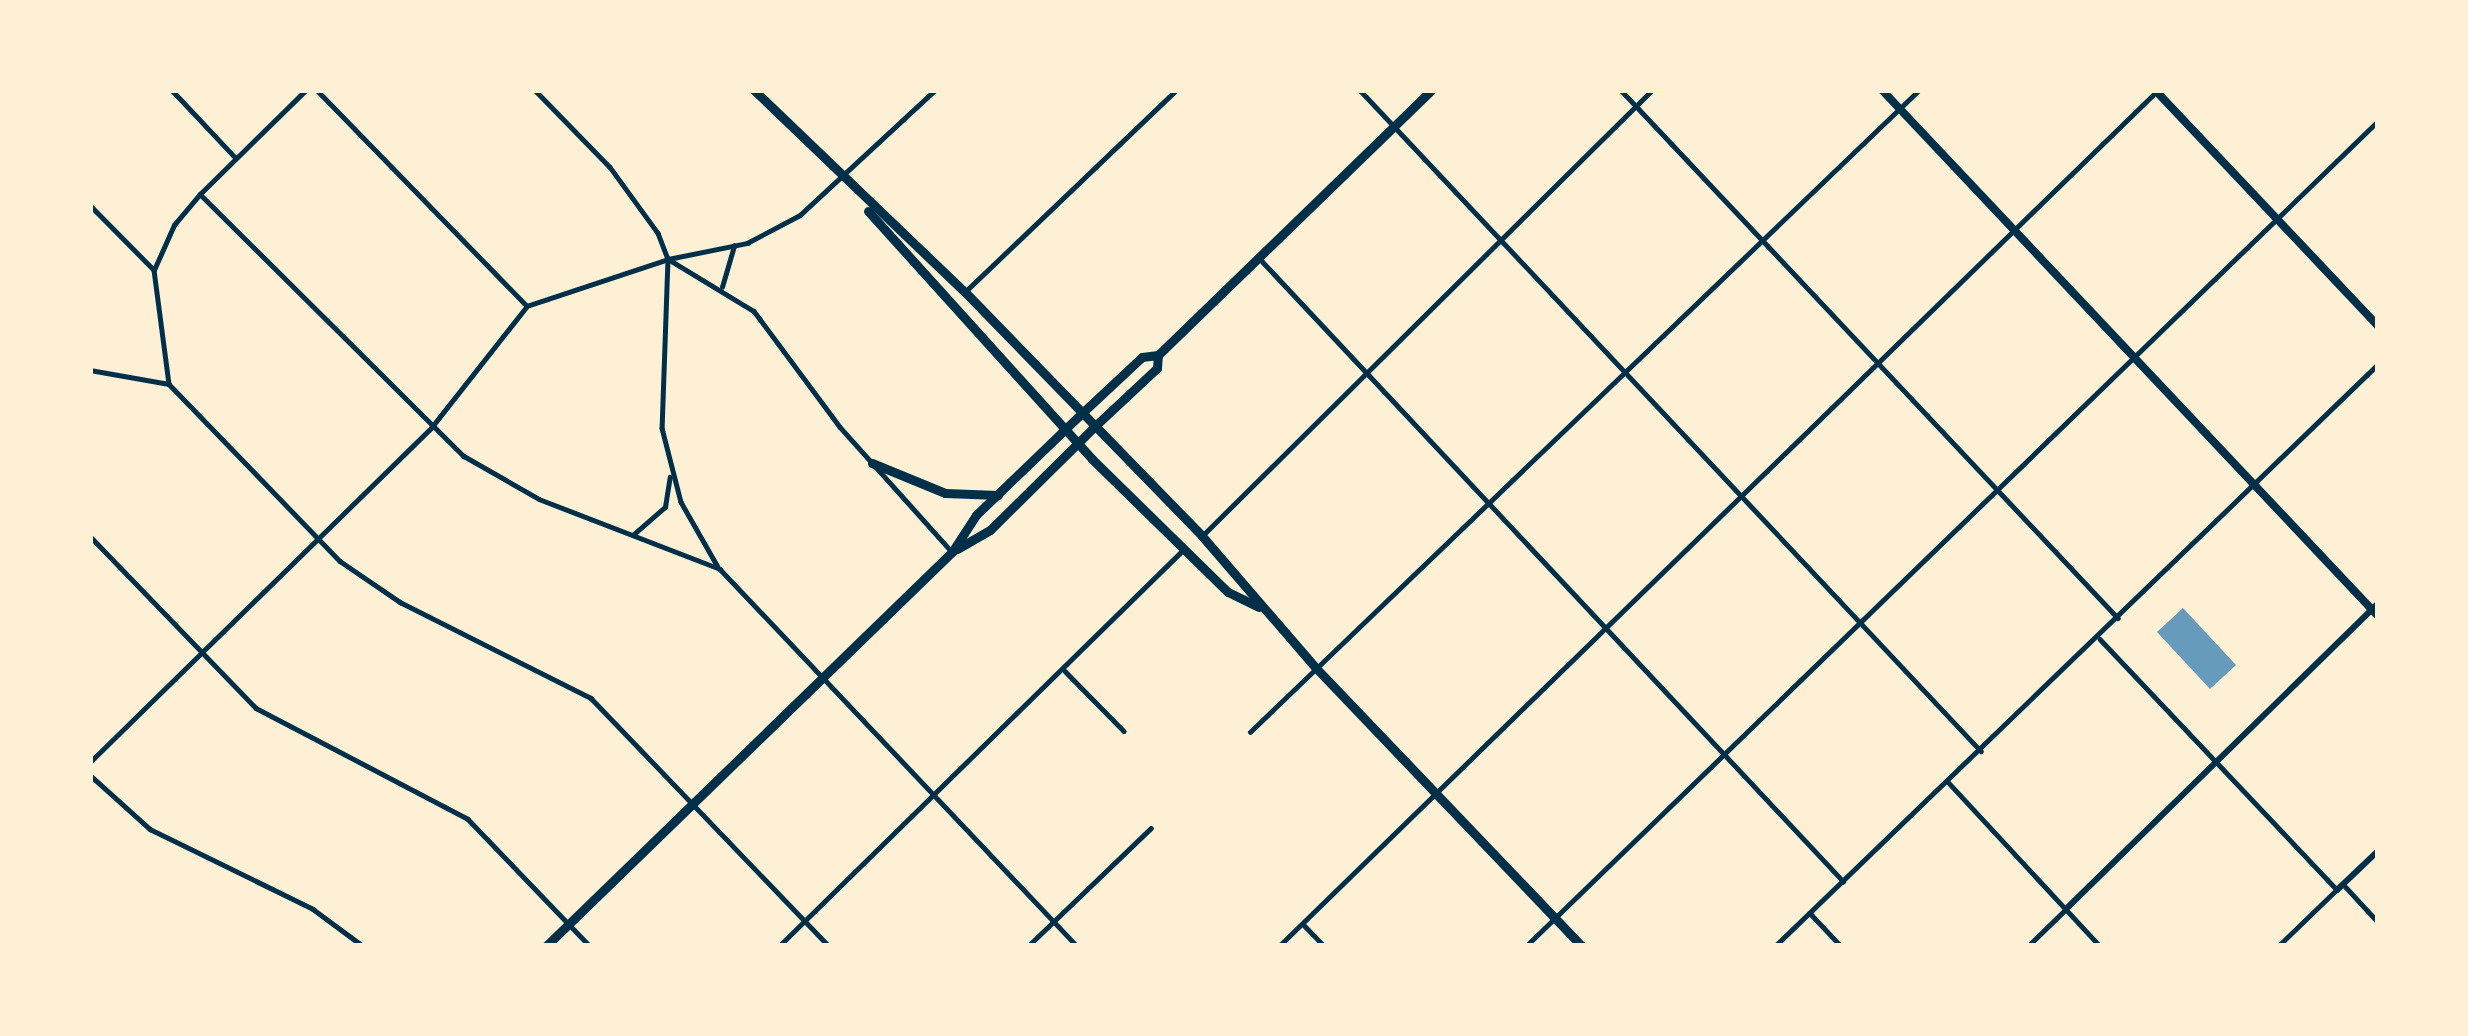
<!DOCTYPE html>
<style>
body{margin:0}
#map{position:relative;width:2468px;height:1036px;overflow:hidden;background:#fdf0d5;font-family:Jost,sans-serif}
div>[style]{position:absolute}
.water>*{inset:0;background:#669bbc}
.minor>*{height:4.5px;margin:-2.25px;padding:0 2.25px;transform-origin:2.25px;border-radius:2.25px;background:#003049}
.tertiary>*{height:6px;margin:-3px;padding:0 3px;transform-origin:3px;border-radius:3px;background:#003049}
.secondary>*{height:8px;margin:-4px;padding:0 4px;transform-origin:4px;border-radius:4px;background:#003049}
.primary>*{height:9px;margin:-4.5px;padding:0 4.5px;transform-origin:4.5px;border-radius:4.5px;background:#003049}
.trunk>*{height:9px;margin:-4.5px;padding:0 4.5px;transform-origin:4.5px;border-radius:4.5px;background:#003049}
span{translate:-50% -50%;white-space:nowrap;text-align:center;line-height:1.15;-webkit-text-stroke:9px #fdf0d5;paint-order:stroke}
.frame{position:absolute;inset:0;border:93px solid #fdf0d5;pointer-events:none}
</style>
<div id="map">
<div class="water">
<i style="clip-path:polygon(2183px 608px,2236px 665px,2210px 689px,2157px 632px)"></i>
</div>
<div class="minor">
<i style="left:172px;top:90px;width:92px;rotate:46.8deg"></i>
<i style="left:317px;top:90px;width:301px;rotate:45.8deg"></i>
<i style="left:535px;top:90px;width:107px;rotate:45.8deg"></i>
<i style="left:610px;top:167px;width:82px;rotate:54deg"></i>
<i style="left:658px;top:233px;width:28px;rotate:69deg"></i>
<i style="left:668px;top:259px;width:169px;rotate:92deg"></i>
<i style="left:662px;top:428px;width:76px;rotate:75.6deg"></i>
<i style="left:681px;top:502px;width:73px;rotate:60.3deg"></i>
<i style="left:1360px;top:90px;width:907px;rotate:46.79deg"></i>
<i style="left:1621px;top:90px;width:725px;rotate:46.73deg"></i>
<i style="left:200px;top:194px;width:372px;rotate:44.8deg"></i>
<i style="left:464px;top:456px;width:86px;rotate:29.8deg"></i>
<i style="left:539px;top:499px;width:194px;rotate:21.1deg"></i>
<i style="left:720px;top:569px;width:519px;rotate:46.56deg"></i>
<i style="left:90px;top:205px;width:91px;rotate:45.4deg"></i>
<i style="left:154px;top:270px;width:115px;rotate:82.5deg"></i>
<i style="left:668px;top:259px;width:81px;rotate:-11.4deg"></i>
<i style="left:747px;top:243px;width:60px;rotate:-27.8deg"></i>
<i style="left:800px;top:215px;width:184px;rotate:-42.8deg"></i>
<i style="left:1260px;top:259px;width:853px;rotate:46.85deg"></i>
<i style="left:154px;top:270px;width:49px;rotate:-66deg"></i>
<i style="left:174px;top:225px;width:40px;rotate:-50deg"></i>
<i style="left:200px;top:194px;width:148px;rotate:-44.5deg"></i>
<i style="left:722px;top:287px;width:43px;rotate:-73.7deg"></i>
<i style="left:968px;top:289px;width:288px;rotate:-43.7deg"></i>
<i style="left:90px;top:370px;width:80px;rotate:10deg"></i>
<i style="left:169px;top:384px;width:246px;rotate:46deg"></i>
<i style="left:340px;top:561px;width:73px;rotate:34.3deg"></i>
<i style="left:400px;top:602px;width:214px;rotate:26.7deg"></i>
<i style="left:591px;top:698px;width:344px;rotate:46.2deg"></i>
<i style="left:634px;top:534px;width:41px;rotate:-41.1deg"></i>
<i style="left:665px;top:507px;width:30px;rotate:-81deg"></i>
<i style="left:1204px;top:534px;width:631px;rotate:-44.74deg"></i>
<i style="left:90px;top:536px;width:239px;rotate:46deg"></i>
<i style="left:256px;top:708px;width:239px;rotate:27.6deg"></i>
<i style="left:468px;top:819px;width:176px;rotate:46.2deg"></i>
<i style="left:2100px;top:639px;width:345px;rotate:46.6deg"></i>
<i style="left:2337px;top:890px;width:81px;rotate:136deg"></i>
<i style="left:1065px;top:671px;width:84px;rotate:45.5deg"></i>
<i style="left:1250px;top:732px;width:927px;rotate:-43.82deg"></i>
<i style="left:90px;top:762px;width:477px;rotate:-44.4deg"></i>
<i style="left:431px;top:428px;width:155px;rotate:-51.8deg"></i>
<i style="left:527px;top:306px;width:149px;rotate:-18.4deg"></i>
<i style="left:668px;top:259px;width:100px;rotate:31.2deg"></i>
<i style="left:754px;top:311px;width:144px;rotate:53.4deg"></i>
<i style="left:840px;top:427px;width:168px;rotate:48.1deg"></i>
<i style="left:90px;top:775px;width:81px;rotate:42deg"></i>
<i style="left:150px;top:829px;width:182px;rotate:26.1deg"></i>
<i style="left:313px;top:909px;width:62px;rotate:36.5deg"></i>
<i style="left:1949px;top:783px;width:222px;rotate:47.2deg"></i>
<i style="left:2343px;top:884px;width:52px;rotate:47.4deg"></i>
<i style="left:1810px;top:913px;width:45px;rotate:46.8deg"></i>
<i style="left:1303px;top:924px;width:30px;rotate:46deg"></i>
<i style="left:779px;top:946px;width:566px;rotate:-44.43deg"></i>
<i style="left:1028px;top:946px;width:170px;rotate:-43.8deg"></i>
<i style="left:1279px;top:946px;width:1221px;rotate:-44.24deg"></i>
<i style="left:1526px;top:946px;width:1186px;rotate:-44.08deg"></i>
<i style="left:1775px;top:946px;width:838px;rotate:-43.98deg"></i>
<i style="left:2028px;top:946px;width:53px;rotate:-44.2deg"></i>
</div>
<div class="tertiary">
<i style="left:2337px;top:890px;width:57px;rotate:-43.6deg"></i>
<i style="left:2066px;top:909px;width:437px;rotate:-44.4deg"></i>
</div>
<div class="secondary">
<i style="left:1882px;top:90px;width:723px;rotate:46.68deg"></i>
<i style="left:2155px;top:90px;width:325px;rotate:46.6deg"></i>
</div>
<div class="primary">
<i style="left:1082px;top:413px;width:82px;rotate:-43deg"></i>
<i style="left:1142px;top:357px;width:16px;rotate:-7deg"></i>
<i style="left:1095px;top:426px;width:85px;rotate:-43.1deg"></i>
<i style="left:1157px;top:368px;width:13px;rotate:-86deg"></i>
<i style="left:1158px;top:355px;width:380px;rotate:-44.1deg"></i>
</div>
<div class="trunk">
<i style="left:754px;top:90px;width:292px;rotate:43.8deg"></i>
<i style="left:965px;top:292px;width:340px;rotate:45.8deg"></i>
<i style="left:1202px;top:536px;width:174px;rotate:49.2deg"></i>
<i style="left:1316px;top:668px;width:385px;rotate:46.3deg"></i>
<i style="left:868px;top:211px;width:334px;rotate:47.9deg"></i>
<i style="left:1092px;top:459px;width:190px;rotate:44.4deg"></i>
<i style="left:1228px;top:592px;width:34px;rotate:26deg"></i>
<i style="left:872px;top:463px;width:79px;rotate:22.3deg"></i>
<i style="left:945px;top:493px;width:53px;rotate:2.2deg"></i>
<i style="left:957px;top:549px;width:38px;rotate:-30deg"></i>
<i style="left:990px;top:530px;width:148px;rotate:-44.7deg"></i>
<i style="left:546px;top:946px;width:566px;rotate:-44.14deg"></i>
<i style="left:952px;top:552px;width:44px;rotate:-57deg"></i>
<i style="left:976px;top:515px;width:147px;rotate:-43.9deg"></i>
</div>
<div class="frame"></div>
</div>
